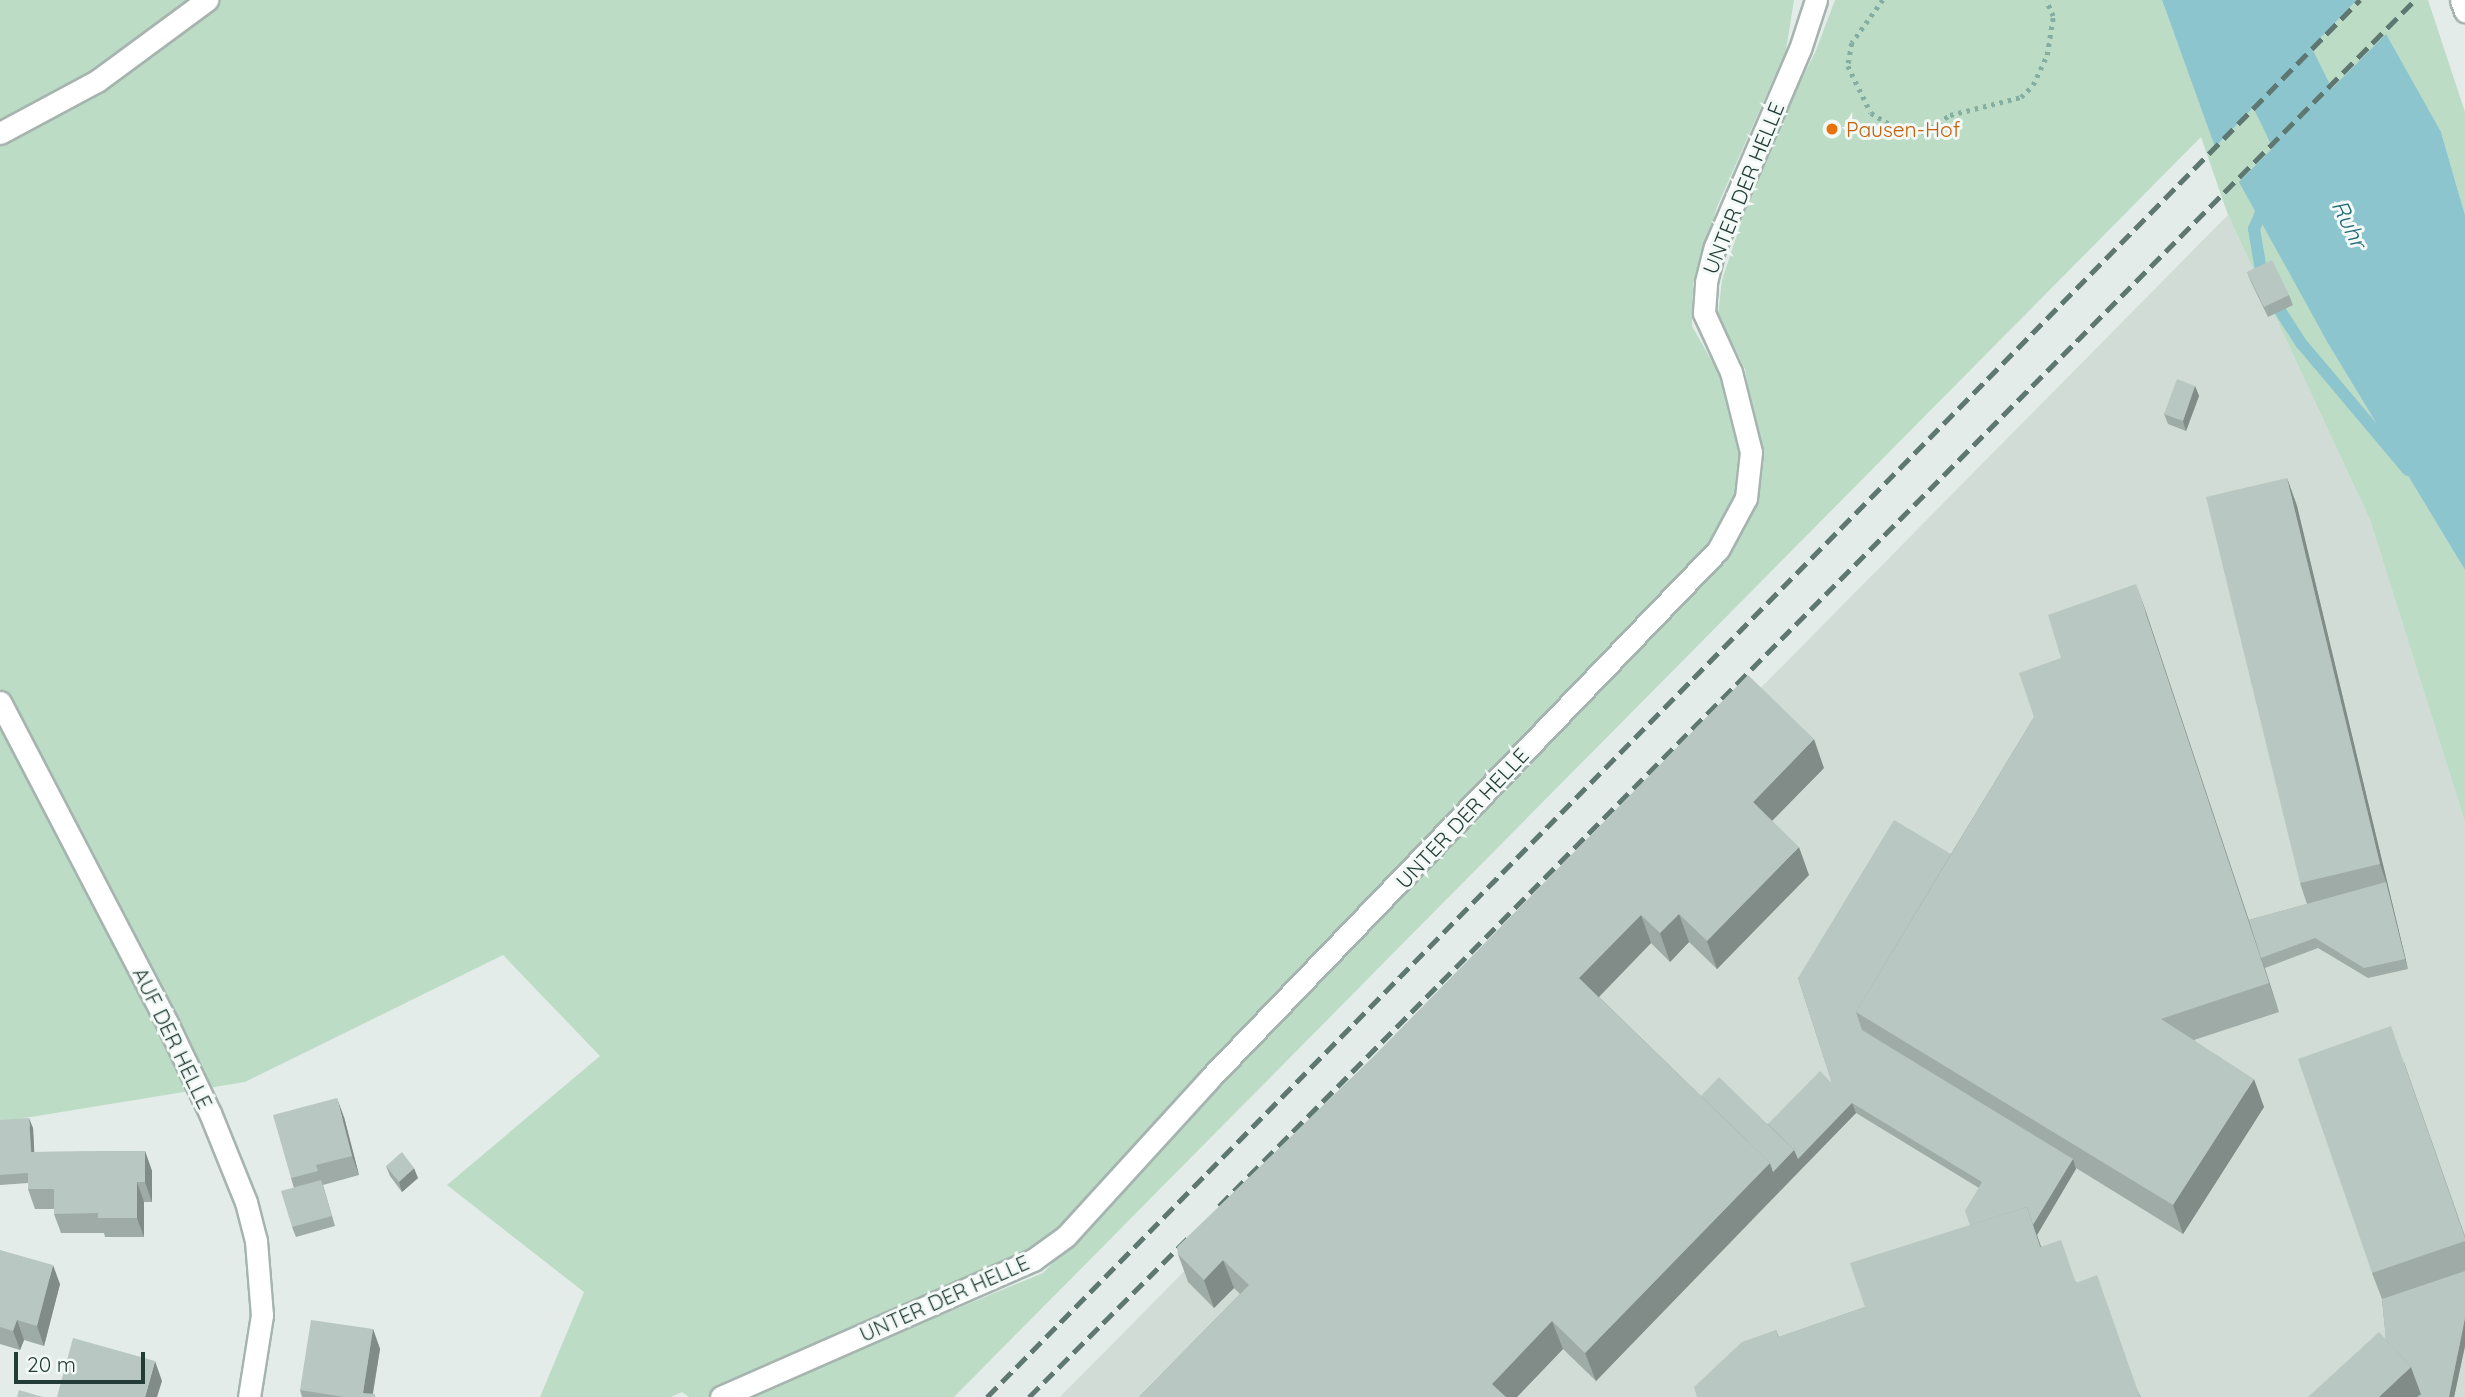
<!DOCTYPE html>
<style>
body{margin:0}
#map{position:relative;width:2465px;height:1397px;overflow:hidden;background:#e3ece8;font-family:Quicksand,sans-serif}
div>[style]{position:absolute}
.built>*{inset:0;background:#d1dcd7}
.green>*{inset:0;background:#bcdcc5}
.water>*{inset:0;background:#8dc5cf}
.stream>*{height:12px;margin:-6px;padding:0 6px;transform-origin:6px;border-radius:6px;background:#8dc5cf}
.river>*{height:79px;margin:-39.5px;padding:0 39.5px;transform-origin:39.5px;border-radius:39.5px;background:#8dc5cf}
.path>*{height:4.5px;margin-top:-2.25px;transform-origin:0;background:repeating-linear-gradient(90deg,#84aea1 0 3.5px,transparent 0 8.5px)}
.roads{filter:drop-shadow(2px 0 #a6b4af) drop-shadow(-2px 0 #a6b4af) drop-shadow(0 2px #a6b4af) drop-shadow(0 -2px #a6b4af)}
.street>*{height:21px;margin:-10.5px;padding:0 10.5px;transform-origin:10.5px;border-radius:10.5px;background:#fff}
.secondary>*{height:21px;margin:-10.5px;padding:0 10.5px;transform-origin:10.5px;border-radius:10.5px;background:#fff}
.rail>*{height:5px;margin-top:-2.5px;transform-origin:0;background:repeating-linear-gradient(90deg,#5e7871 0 14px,transparent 0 21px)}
.wall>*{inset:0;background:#9eaba6}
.shaded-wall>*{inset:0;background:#818b87}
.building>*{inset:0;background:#b8c7c1}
.dots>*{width:19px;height:19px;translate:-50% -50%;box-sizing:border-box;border:4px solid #f3f9f6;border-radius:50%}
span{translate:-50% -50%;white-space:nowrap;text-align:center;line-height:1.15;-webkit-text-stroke:6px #f3f9f6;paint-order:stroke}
.food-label{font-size:21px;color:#c56008}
.left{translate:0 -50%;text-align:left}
.street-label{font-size:21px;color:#233d36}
.water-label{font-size:23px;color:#1f6876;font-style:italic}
.scale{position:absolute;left:14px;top:1352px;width:131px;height:32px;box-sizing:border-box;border:4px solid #233d36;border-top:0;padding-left:9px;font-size:21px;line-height:24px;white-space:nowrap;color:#233d36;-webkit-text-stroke:5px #f3f9f6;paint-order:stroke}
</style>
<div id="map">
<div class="built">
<i style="clip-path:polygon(2228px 215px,2370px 520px,2465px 822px,2465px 1397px,1060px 1397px)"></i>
</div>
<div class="green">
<i style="clip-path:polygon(0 0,1794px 0,1786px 50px,1717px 207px,1693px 285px,1692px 326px,1719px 374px,1741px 438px,1743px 476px,1722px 540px,1043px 1243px,796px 1352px,804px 1372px,1043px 1273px,1551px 734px,1731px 551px,1762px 469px,1745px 369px,1718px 315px,1722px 280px,1768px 142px,1815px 53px,1835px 0,2162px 0,2215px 146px,2357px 0,2428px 0,2465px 112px,2465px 215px,2441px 132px,2329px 345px,2465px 570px,2465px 822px,2370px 520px,2228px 215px,2201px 137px,954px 1397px,689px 1397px,682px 1392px,671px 1397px,540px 1397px,584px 1292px,447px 1185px,600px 1056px,503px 955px,245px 1082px,0 1122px)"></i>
</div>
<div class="water">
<i style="clip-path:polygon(2162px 0,2357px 0,2215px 147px)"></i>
<i style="clip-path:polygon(2386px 34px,2441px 132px,2465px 215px,2465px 570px,2329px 345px,2239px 182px)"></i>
</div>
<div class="stream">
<i style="left:2263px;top:282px;width:54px;rotate:-99.6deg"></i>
<i style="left:2254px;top:229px;width:28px;rotate:-67deg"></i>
<i style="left:2272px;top:298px;width:54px;rotate:57.2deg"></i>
<i style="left:2301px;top:343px;width:166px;rotate:49.9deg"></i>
</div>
<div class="river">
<i style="left:2244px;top:0;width:134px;rotate:63.8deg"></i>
<i style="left:2303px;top:120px;width:106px;rotate:67.3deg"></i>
</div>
<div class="path">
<i style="left:1883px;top:0;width:53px;rotate:125.8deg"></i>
<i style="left:1852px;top:43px;width:23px;rotate:100deg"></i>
<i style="left:1848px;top:66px;width:52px;rotate:63.9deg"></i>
<i style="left:1871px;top:113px;width:39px;rotate:31deg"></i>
<i style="left:1904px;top:133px;width:19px;rotate:-3deg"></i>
<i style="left:1923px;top:132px;width:32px;rotate:-32deg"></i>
<i style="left:1950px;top:115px;width:73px;rotate:-14.2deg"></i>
<i style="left:2021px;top:97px;width:17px;rotate:-45deg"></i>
<i style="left:2033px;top:85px;width:33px;rotate:-65deg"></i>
<i style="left:2047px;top:55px;width:39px;rotate:-81deg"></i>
<i style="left:2053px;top:16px;width:17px;rotate:-114deg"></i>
</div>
<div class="roads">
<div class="street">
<i style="left:0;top:702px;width:362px;rotate:62.5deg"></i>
<i style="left:167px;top:1023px;width:100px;rotate:64.5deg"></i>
<i style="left:210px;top:1113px;width:96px;rotate:68deg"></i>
<i style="left:246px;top:1202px;width:40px;rotate:75.6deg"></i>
<i style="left:256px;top:1241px;width:74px;rotate:85.4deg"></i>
<i style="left:262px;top:1315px;width:83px;rotate:99deg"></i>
<i style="left:721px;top:1397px;width:341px;rotate:-23.7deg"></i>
<i style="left:1033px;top:1260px;width:41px;rotate:-36deg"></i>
<i style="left:1066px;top:1236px;width:215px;rotate:-47.6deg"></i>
<i style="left:1211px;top:1077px;width:731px;rotate:-46.11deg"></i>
<i style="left:1718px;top:550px;width:59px;rotate:-61.7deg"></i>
<i style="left:1746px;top:498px;width:46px;rotate:-83.8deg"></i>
<i style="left:1751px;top:452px;width:82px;rotate:-104deg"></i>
<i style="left:1731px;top:372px;width:65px;rotate:-114.6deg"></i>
<i style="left:1704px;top:313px;width:31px;rotate:-86deg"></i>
<i style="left:1706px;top:282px;width:36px;rotate:-76deg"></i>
<i style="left:1715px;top:247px;width:215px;rotate:-66.8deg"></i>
<i style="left:1800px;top:49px;width:52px;rotate:-71.9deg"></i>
</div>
<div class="secondary">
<i style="left:2461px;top:0;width:12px;rotate:70deg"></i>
<i style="left:0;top:133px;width:110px;rotate:-28.2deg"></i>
<i style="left:97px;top:81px;width:137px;rotate:-36.4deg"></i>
</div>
</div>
<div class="rail">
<i style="left:1219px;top:1206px;width:1698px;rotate:-45.24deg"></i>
<i style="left:987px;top:1397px;width:1959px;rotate:-45.5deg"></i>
<i style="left:1029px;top:1397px;width:228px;rotate:-45deg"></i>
</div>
<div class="wall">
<i style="clip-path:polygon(2247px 272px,2289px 295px,2293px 305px,2268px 317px,2251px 282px)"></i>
<i style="clip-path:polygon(2195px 386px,2199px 396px,2186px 431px,2168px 424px,2164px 414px)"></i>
<i style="clip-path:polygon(2287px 478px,2297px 506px,2408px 969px,2368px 978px,2318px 948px,2265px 968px,2279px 1012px,2194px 1040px,2264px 1107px,2183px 1234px,2076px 1168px,2037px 1235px,2041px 1246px,2077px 1283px,2141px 1397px,1697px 1397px,1776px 1330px,1779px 1337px,1865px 1307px,1970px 1225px,1979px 1188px,1856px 1113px,1596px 1381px,1563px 1349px,1517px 1397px,1139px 1397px,1240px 1294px,1234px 1288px,1214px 1308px,1188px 1282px,1178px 1254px,1824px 768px,1772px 821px,1809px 875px,1717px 969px,1689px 942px,1670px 962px,1651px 943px,1599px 997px,1701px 1096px,1768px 1124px,1832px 1083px,1798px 978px,1951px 854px,2034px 717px,2061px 658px,2146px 612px,2249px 920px,2307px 904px,2300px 883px)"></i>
<i style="clip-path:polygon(2404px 1062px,2465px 1236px,2465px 1346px,2454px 1397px,2308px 1397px,2386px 1340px,2382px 1299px,2372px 1273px)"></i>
<i style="clip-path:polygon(344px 1117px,359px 1175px,323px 1185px,335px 1226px,296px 1237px,292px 1227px,294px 1188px,291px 1178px)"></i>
<i style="clip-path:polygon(0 1120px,33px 1128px,34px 1152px,145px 1151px,152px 1171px,152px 1202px,144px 1202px,144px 1237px,105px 1237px,104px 1233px,61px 1233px,54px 1214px,54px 1209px,35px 1209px,28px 1189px,28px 1183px,0 1185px)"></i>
<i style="clip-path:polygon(386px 1166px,418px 1178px,402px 1192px,390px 1176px)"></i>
<i style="clip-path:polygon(0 1250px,60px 1284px,44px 1346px,24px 1340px,20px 1350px,0 1344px)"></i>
<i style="clip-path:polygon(373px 1329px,380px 1349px,373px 1394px,376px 1397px,302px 1397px,300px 1390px)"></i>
</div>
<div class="shaded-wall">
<i style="clip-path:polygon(2195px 386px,2199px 396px,2186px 431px,2183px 421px)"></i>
<i style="clip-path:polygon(2287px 478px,2297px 506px,2408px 969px,2405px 959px,2386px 882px,2380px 864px)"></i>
<i style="clip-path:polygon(2136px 584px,2146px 612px,2279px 1012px,2269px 983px)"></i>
<i style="clip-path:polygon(1814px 739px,1824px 768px,1763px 830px,1753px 802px)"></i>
<i style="clip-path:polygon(1799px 847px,1809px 875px,1717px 969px,1707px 941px)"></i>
<i style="clip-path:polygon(1679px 914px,1689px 942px,1670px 962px,1660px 933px)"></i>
<i style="clip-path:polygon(1641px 915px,1651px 943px,1590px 1006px,1579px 978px)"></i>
<i style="clip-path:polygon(2254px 1079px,2264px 1107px,2183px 1234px,2173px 1205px)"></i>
<i style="clip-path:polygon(337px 1098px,344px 1117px,359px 1175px,352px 1156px)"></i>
<i style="clip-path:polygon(1852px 1103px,1856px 1113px,1780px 1191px,1773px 1172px,1794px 1150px)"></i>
<i style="clip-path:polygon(29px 1118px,33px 1128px,36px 1183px,33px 1173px)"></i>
<i style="clip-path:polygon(145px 1151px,152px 1171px,152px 1202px,145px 1182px)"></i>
<i style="clip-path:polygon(2073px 1159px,2076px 1169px,2037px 1235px,2050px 1275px,2027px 1207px)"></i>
<i style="clip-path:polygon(1770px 1163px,1780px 1191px,1596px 1381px,1585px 1353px)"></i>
<i style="clip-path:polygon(414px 1168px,418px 1178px,402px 1192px,399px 1182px)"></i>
<i style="clip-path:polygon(137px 1182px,144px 1202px,144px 1237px,137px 1218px)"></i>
<i style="clip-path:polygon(1223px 1260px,1234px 1288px,1214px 1308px,1204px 1280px)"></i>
<i style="clip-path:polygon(53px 1265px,60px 1284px,44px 1346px,37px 1326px)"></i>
<i style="clip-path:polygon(2465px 1318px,2465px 1346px,2454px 1397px,2449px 1397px)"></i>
<i style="clip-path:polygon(17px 1320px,24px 1340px,20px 1350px,13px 1331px)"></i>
<i style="clip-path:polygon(1552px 1321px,1563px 1349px,1517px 1397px,1497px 1397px,1492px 1384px)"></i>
<i style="clip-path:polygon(373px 1329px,380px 1349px,372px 1397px,363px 1393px)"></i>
<i style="clip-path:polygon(155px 1361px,162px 1381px,157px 1397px,145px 1397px)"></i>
<i style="clip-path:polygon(2411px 1367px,2422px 1397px,2379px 1397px)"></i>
</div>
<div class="building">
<i style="clip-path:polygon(2272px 260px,2289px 295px,2264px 307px,2247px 272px)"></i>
<i style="clip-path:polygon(2177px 379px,2195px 386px,2183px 421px,2164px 414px)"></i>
<i style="clip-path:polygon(2287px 478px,2380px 864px,2300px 883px,2206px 497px)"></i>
<i style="clip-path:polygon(2136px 584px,2269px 983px,2161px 1019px,2254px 1079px,2173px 1205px,1856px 1012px,2034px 717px,2019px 673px,2061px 658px,2048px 615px)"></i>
<i style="clip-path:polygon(1748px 675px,1814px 739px,1753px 802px,1799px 847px,1707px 941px,1679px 914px,1660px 933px,1641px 915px,1579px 978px,1770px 1163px,1585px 1353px,1552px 1321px,1492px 1384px,1506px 1397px,1139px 1397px,1249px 1285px,1223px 1260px,1204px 1280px,1178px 1254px,1177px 1247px,1374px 1056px)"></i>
<i style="clip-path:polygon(1894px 820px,1951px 854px,1856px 1012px,1862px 1030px,2073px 1159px,2033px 1225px,2027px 1207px,1970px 1225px,1965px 1211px,1982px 1182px,1852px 1103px,1798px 1159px,1794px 1150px,1768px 1124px,1820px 1071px,1832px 1083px,1798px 978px)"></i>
<i style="clip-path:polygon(2386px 882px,2405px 959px,2364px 968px,2315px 938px,2261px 958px,2249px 920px)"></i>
<i style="clip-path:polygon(2391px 1026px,2465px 1238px,2465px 1241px,2372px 1273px,2298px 1059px)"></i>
<i style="clip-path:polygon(1719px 1077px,1794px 1150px,1773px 1172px,1770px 1163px,1701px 1096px)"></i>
<i style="clip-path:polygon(337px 1098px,352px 1156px,316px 1165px,318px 1171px,291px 1178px,273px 1115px)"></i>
<i style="clip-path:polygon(29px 1118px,31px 1152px,28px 1152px,28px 1173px,0 1175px,0 1120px)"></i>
<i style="clip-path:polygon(145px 1151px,145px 1182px,137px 1182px,137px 1218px,98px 1218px,98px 1213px,54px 1214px,54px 1189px,28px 1189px,28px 1152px)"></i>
<i style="clip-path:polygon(402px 1152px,414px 1168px,399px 1182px,386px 1166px)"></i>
<i style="clip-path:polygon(321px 1180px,332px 1216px,292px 1227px,281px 1191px)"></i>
<i style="clip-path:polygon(2027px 1207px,2040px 1247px,2061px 1240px,2076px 1283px,2097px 1275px,2140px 1397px,1697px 1397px,1694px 1387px,1742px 1342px,1776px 1330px,1778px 1337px,1865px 1307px,1850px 1263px)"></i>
<i style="clip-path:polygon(0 1250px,53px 1265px,37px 1326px,17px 1320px,13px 1331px,0 1327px)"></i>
<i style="clip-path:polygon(2465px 1271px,2465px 1318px,2449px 1397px,2417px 1397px,2421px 1394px,2411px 1367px,2386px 1340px,2382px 1299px)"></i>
<i style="clip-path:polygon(311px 1320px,373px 1329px,363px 1393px,375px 1394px,375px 1397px,344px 1397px,300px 1390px)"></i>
<i style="clip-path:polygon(2379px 1332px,2411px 1367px,2379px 1397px,2308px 1397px)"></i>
<i style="clip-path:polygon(73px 1338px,155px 1361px,145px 1397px,57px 1397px)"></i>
<i style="clip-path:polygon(19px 1390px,43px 1397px,17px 1397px)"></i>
</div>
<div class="dots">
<i style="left:1832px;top:129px;background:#e8710a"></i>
</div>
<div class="food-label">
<span class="left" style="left:1846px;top:129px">Pausen-Hof</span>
</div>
<div class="street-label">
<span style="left:1743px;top:188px;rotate:-68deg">UNTER DER HELLE</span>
<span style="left:1462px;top:818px;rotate:-47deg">UNTER DER HELLE</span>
<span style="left:173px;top:1038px;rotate:64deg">AUF DER HELLE</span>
<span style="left:944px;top:1298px;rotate:-24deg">UNTER DER HELLE</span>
</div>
<div class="water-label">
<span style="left:2349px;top:224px;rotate:64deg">Ruhr</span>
</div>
<div class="scale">20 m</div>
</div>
